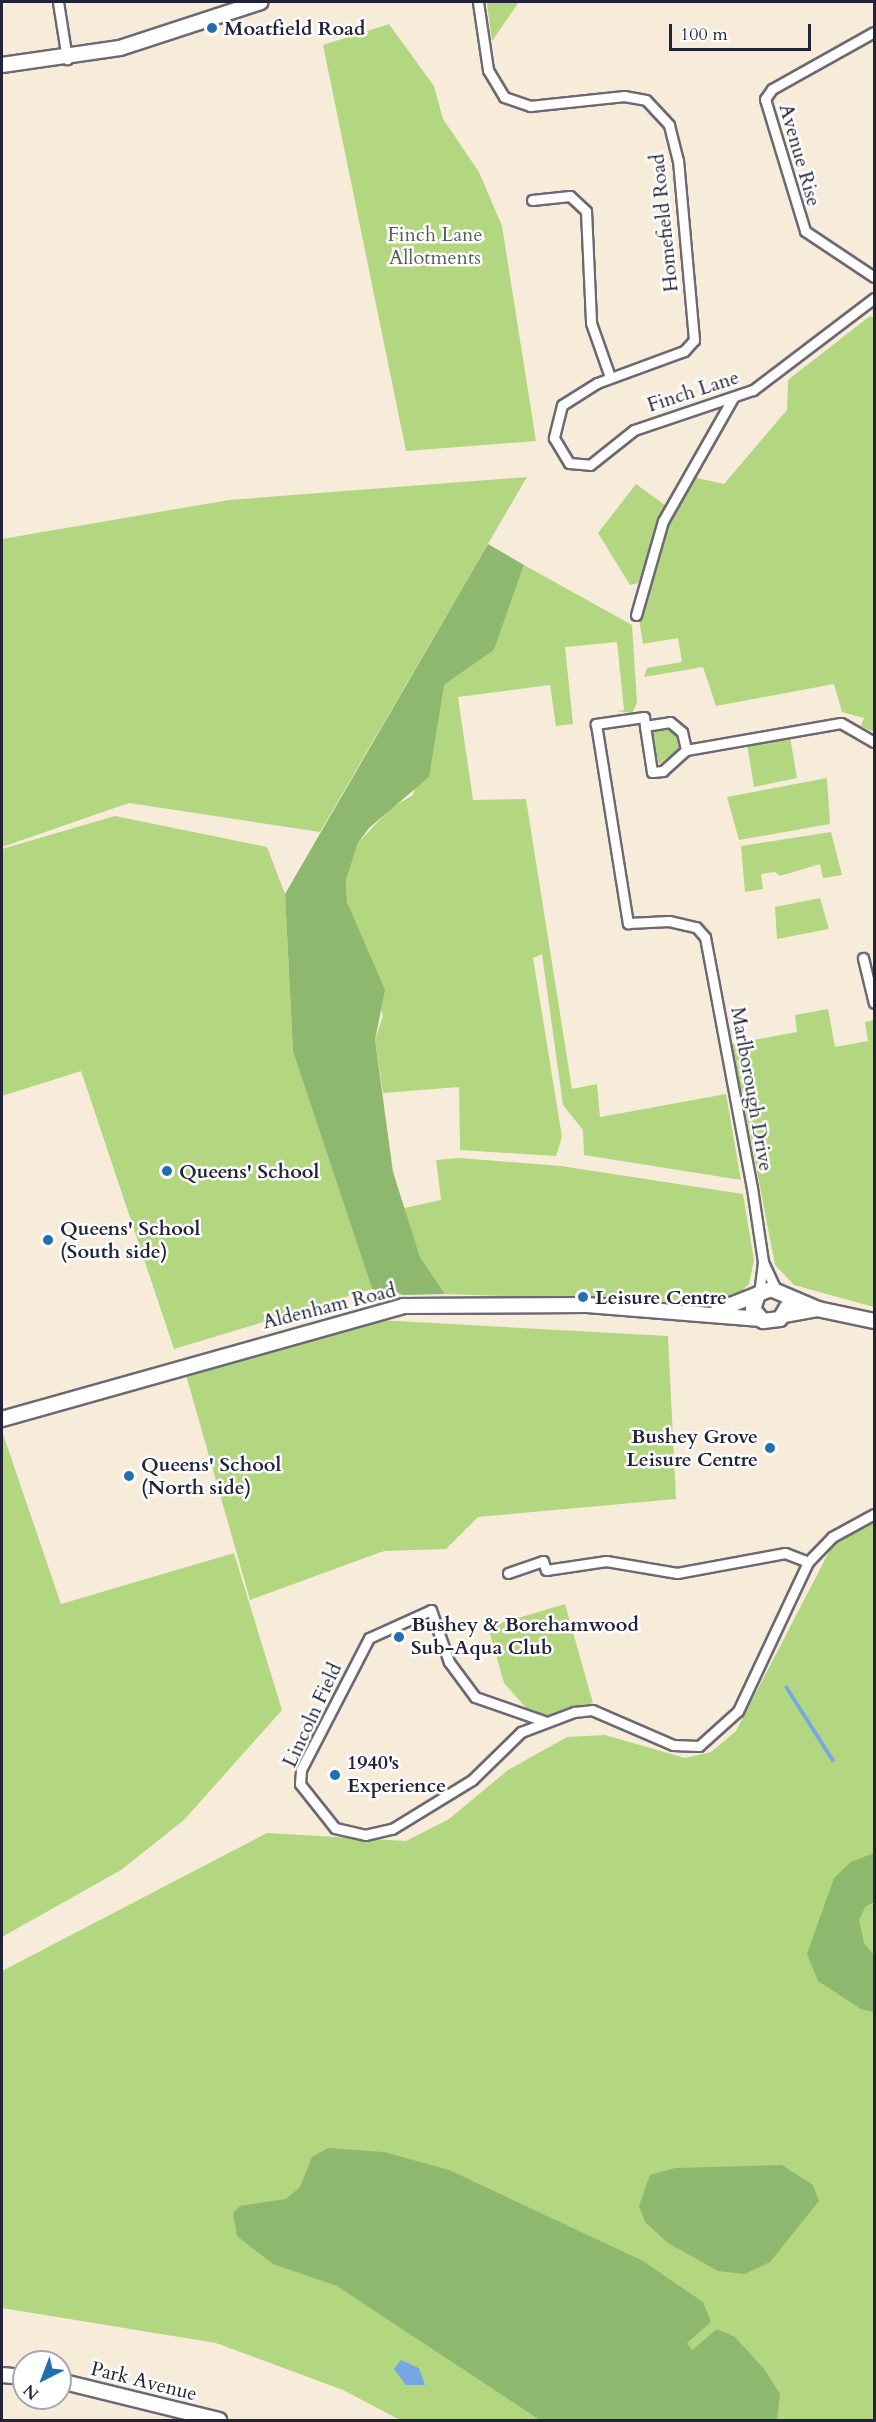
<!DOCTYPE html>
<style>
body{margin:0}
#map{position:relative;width:876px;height:2422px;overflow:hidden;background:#f7ecda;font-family:Cardo,serif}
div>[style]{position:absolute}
.green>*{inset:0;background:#b3d780}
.forest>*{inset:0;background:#8eb86e}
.water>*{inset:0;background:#77a7e1}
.roads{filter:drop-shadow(2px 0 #6d6973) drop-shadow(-2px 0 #6d6973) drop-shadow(0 2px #6d6973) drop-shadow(0 -2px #6d6973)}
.street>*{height:9px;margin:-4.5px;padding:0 4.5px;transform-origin:4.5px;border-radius:4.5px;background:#fff}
.secondary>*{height:14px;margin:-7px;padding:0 7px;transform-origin:7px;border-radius:7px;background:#fff}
.dots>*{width:16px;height:16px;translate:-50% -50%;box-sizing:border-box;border:3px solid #fff;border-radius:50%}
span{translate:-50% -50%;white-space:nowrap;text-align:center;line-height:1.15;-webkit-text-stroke:5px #fff;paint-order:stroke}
.poi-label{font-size:20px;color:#22223b;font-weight:700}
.left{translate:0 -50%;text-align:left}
.right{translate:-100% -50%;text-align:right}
.street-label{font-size:20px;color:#22223b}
.park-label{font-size:20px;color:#556153}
.frame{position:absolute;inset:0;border:3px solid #22223b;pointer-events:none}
.north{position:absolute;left:12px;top:2350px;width:60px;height:60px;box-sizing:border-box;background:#fff;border:2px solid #a7a7b1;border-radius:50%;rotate:222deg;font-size:16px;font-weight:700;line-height:24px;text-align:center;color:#22223b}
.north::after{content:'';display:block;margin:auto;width:21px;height:27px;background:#1f6fb2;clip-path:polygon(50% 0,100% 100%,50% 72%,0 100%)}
.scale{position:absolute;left:669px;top:24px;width:142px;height:27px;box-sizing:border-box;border:3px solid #22223b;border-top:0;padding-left:8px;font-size:18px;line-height:21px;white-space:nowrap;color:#22223b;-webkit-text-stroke:4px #fff;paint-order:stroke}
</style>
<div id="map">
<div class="green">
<i style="clip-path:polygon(489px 2px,519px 2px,492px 41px,487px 4px)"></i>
<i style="clip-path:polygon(389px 24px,434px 86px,443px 119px,479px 172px,502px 226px,536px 441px,406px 451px,323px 45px)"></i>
<i style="clip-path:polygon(870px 316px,874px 318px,874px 732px,861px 726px,864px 718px,842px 712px,834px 684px,716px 706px,703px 667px,644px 677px,647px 668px,682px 662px,678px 638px,643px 644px,639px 619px,663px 534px,679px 499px,693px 477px,724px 484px,787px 410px,788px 380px)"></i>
<i style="clip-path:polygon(527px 477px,320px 832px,129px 803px,2px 847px,2px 539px,229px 500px)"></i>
<i style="clip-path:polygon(636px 484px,666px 506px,638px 583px,630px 585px,598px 533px)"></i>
<i style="clip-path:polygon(524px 565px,632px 625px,637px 703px,632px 713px,617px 711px,624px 710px,617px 642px,565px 647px,573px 724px,556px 726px,550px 685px,458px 697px,473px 800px,526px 799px,572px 1089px,597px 1084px,600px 1117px,726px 1094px,741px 1180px,584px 1155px,583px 1130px,563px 1105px,542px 954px,533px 958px,562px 1137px,556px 1156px,460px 1150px,459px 1087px,383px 1093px,375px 1040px,383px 1016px,347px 901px,346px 880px,358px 843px,391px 808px,413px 795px,444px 685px,494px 650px)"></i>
<i style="clip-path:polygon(671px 727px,677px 729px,681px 748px,659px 764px,651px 732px)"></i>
<i style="clip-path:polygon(790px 737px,797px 778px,754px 787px,747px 744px)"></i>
<i style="clip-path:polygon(827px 778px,830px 824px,739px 840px,727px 797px)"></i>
<i style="clip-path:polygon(115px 816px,267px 847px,285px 894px,293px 1052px,372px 1289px,174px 1349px,81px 1071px,2px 1096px,2px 849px)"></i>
<i style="clip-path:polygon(831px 832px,842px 875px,823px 878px,820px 864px,780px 876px,775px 872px,761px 874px,763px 889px,745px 892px,741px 846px)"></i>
<i style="clip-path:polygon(820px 898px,829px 929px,777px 939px,775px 907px)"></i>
<i style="clip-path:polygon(828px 1009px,835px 1047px,868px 1041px,865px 1022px,874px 1020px,874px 1307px,794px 1285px,775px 1265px,745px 1109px,758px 1102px,756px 1093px,741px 1092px,732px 1044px,797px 1032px,795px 1015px)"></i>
<i style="clip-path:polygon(459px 1158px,561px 1166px,743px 1194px,754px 1260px,749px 1284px,735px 1297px,701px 1303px,445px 1294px,420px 1257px,404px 1208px,441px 1200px,436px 1160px)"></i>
<i style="clip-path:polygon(379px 1320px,668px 1336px,676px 1499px,478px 1517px,446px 1549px,384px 1551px,250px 1600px,186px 1375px)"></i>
<i style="clip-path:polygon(2px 1431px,61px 1604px,234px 1553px,282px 1710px,184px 1820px,121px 1870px,2px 1937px)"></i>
<i style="clip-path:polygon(874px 1523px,874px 2420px,400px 2420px,343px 2390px,216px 2343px,2px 2308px,2px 1971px,267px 1833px,406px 1841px,449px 1819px,508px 1770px,567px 1737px,605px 1735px,685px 1758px,711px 1752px,736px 1731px,833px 1544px)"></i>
<i style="clip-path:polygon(565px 1604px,593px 1703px,536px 1719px,504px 1683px,488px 1627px)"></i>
</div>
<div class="forest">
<i style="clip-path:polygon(488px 544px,524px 565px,494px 650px,444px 685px,429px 777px,369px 828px,358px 843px,346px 880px,347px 902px,385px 990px,375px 1040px,393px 1172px,420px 1257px,445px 1294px,404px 1295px,372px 1289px,293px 1052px,285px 894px)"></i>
<i style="clip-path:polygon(874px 1853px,874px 1902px,865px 1907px,859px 1920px,864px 1943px,874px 1955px,874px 2012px,861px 2009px,818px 1981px,807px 1954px,834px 1878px,851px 1862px)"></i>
<i style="clip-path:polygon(328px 2148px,384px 2152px,449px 2170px,643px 2261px,703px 2302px,711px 2322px,687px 2343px,692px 2350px,717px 2329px,735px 2337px,764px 2369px,780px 2394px,777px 2420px,540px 2420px,337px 2286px,273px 2264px,237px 2236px,233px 2213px,240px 2206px,286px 2199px,300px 2187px,312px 2157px)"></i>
<i style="clip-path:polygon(782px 2165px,813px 2185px,819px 2201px,770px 2262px,745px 2274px,718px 2271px,668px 2243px,645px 2222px,639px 2206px,650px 2175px,676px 2168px)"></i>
</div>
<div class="water">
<i style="clip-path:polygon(787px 1685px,835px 1760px,832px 1763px,784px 1687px)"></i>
<i style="clip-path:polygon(401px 2360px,419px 2368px,425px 2385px,406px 2385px,394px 2369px)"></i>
</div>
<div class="roads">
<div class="street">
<i style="left:58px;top:2px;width:58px;rotate:81deg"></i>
<i style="left:478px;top:2px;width:69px;rotate:81.6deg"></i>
<i style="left:488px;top:70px;width:31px;rotate:59deg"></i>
<i style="left:504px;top:97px;width:28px;rotate:19deg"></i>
<i style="left:530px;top:106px;width:95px;rotate:-6.1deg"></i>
<i style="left:624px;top:96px;width:22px;rotate:10deg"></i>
<i style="left:646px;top:100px;width:34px;rotate:47deg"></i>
<i style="left:669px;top:125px;width:36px;rotate:76deg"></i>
<i style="left:678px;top:160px;width:181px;rotate:84.9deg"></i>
<i style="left:694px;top:340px;width:15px;rotate:132deg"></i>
<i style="left:684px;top:351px;width:93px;rotate:159.8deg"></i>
<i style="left:597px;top:383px;width:41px;rotate:147.8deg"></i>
<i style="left:562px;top:405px;width:34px;rotate:104deg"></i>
<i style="left:554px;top:438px;width:29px;rotate:59deg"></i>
<i style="left:569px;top:463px;width:21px;rotate:5deg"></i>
<i style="left:590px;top:465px;width:56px;rotate:-38.5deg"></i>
<i style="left:634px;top:430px;width:126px;rotate:-18.6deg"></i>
<i style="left:753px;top:390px;width:152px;rotate:-37.2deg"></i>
<i style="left:874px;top:32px;width:117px;rotate:150.8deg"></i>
<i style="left:772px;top:89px;width:12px;rotate:125deg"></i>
<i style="left:765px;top:99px;width:138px;rotate:73.1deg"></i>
<i style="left:805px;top:231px;width:83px;rotate:33.7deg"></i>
<i style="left:532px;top:200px;width:38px;rotate:-6deg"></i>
<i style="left:570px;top:196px;width:22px;rotate:43deg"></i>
<i style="left:586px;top:211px;width:112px;rotate:87.4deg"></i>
<i style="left:591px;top:323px;width:57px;rotate:70.6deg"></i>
<i style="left:636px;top:615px;width:98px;rotate:-74deg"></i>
<i style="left:663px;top:521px;width:142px;rotate:-60.4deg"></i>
<i style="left:645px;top:726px;width:25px;rotate:-9deg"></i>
<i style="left:670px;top:722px;width:16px;rotate:40deg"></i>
<i style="left:682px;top:732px;width:18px;rotate:77deg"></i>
<i style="left:686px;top:750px;width:31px;rotate:138deg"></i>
<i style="left:663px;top:771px;width:11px;rotate:175deg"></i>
<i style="left:652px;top:772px;width:47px;rotate:-98.7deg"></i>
<i style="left:645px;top:726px;width:9px;rotate:-96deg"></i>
<i style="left:644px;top:717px;width:49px;rotate:171.7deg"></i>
<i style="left:596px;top:724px;width:202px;rotate:80.9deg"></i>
<i style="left:628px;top:923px;width:41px;rotate:-2.8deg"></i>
<i style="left:669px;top:921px;width:28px;rotate:13deg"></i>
<i style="left:696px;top:927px;width:13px;rotate:48deg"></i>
<i style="left:705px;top:937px;width:255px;rotate:79.4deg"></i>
<i style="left:752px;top:1188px;width:75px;rotate:81.5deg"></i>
<i style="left:763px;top:1262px;width:31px;rotate:97deg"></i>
<i style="left:686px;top:750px;width:157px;rotate:-9.9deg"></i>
<i style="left:841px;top:723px;width:38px;rotate:30deg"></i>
<i style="left:863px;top:958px;width:46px;rotate:76.3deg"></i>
<i style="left:763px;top:1262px;width:31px;rotate:65deg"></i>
<i style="left:508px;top:1573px;width:37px;rotate:-19deg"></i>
<i style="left:543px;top:1561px;width:9px;rotate:72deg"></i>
<i style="left:546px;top:1570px;width:61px;rotate:-8.5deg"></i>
<i style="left:606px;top:1561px;width:72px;rotate:9.6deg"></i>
<i style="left:677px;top:1573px;width:110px;rotate:-10.5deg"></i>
<i style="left:785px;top:1553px;width:25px;rotate:21deg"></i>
<i style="left:544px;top:1721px;width:73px;rotate:-160.8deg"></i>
<i style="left:475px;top:1697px;width:44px;rotate:-126.6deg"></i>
<i style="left:449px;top:1662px;width:55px;rotate:-109.1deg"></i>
<i style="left:431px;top:1610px;width:68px;rotate:155.7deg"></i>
<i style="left:369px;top:1638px;width:148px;rotate:117.3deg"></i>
<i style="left:301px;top:1770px;width:14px;rotate:94deg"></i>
<i style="left:300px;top:1784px;width:56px;rotate:51.5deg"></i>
<i style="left:335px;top:1828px;width:31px;rotate:13deg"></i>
<i style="left:365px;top:1835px;width:28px;rotate:-13deg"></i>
<i style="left:392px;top:1829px;width:94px;rotate:-31.5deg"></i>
<i style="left:472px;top:1780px;width:69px;rotate:-44.4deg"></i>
<i style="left:521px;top:1732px;width:57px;rotate:-20.7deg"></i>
<i style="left:574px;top:1712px;width:18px;rotate:-6deg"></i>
<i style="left:592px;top:1710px;width:88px;rotate:23.4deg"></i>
<i style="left:673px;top:1745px;width:26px;rotate:2deg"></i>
<i style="left:699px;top:1746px;width:52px;rotate:-41.9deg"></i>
<i style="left:738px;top:1711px;width:165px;rotate:-64.8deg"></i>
<i style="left:808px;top:1562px;width:35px;rotate:-46deg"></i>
<i style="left:832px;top:1537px;width:48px;rotate:-28.7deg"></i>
</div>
<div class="secondary">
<i style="left:2px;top:65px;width:119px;rotate:-8.2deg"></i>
<i style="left:120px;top:48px;width:148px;rotate:-18.1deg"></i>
<i style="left:758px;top:1294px;width:16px;rotate:108deg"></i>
<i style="left:753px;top:1309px;width:16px;rotate:50deg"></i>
<i style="left:763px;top:1321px;width:17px;rotate:-7deg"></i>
<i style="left:780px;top:1319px;width:14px;rotate:-60deg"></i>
<i style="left:718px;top:1310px;width:57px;rotate:-21.6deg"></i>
<i style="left:771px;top:1289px;width:51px;rotate:23.1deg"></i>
<i style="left:784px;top:1315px;width:35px;rotate:-10deg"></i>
<i style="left:818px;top:1309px;width:57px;rotate:12.1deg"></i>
<i style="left:2px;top:1419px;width:417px;rotate:-15.7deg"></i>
<i style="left:403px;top:1306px;width:184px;rotate:-0.3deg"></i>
<i style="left:587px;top:1305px;width:174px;rotate:4.6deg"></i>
<i style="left:2px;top:2375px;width:22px;rotate:5deg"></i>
<i style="left:60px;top:2381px;width:164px;rotate:13.8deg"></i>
</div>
</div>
<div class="dots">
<i style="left:212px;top:28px;background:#1f6fb2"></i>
<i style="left:167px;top:1171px;background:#1f6fb2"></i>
<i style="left:48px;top:1240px;background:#1f6fb2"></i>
<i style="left:583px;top:1297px;background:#1f6fb2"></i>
<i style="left:770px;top:1448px;background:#1f6fb2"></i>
<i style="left:129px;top:1476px;background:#1f6fb2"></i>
<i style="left:399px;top:1637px;background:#1f6fb2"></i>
<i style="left:335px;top:1775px;background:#1f6fb2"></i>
</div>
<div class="poi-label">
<span class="left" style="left:224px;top:28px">Moatfield Road</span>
<span class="left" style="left:179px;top:1171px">Queens' School</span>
<span class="left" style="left:60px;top:1240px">Queens' School<br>(South side)</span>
<span class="left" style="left:595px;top:1297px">Leisure Centre</span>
<span class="right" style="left:758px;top:1448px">Bushey Grove<br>Leisure Centre</span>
<span class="left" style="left:141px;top:1476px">Queens' School<br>(North side)</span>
<span class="left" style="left:411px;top:1636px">Bushey &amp; Borehamwood<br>Sub-Aqua Club</span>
<span class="left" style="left:347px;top:1774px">1940's<br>Experience</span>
</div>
<div class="street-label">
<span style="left:800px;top:155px;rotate:74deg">Avenue Rise</span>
<span style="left:664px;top:223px;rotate:-96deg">Homefield Road</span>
<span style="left:693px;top:391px;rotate:-18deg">Finch Lane</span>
<span style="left:752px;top:1089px;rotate:80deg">Marlborough Drive</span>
<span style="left:329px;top:1306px;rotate:-14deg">Aldenham Road</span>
<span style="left:312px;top:1715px;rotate:-65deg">Lincoln Field</span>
<span style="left:144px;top:2381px;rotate:14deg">Park Avenue</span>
</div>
<div class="park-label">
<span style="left:435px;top:246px">Finch Lane<br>Allotments</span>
</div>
<div class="frame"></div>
<div class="north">N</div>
<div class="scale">100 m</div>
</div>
